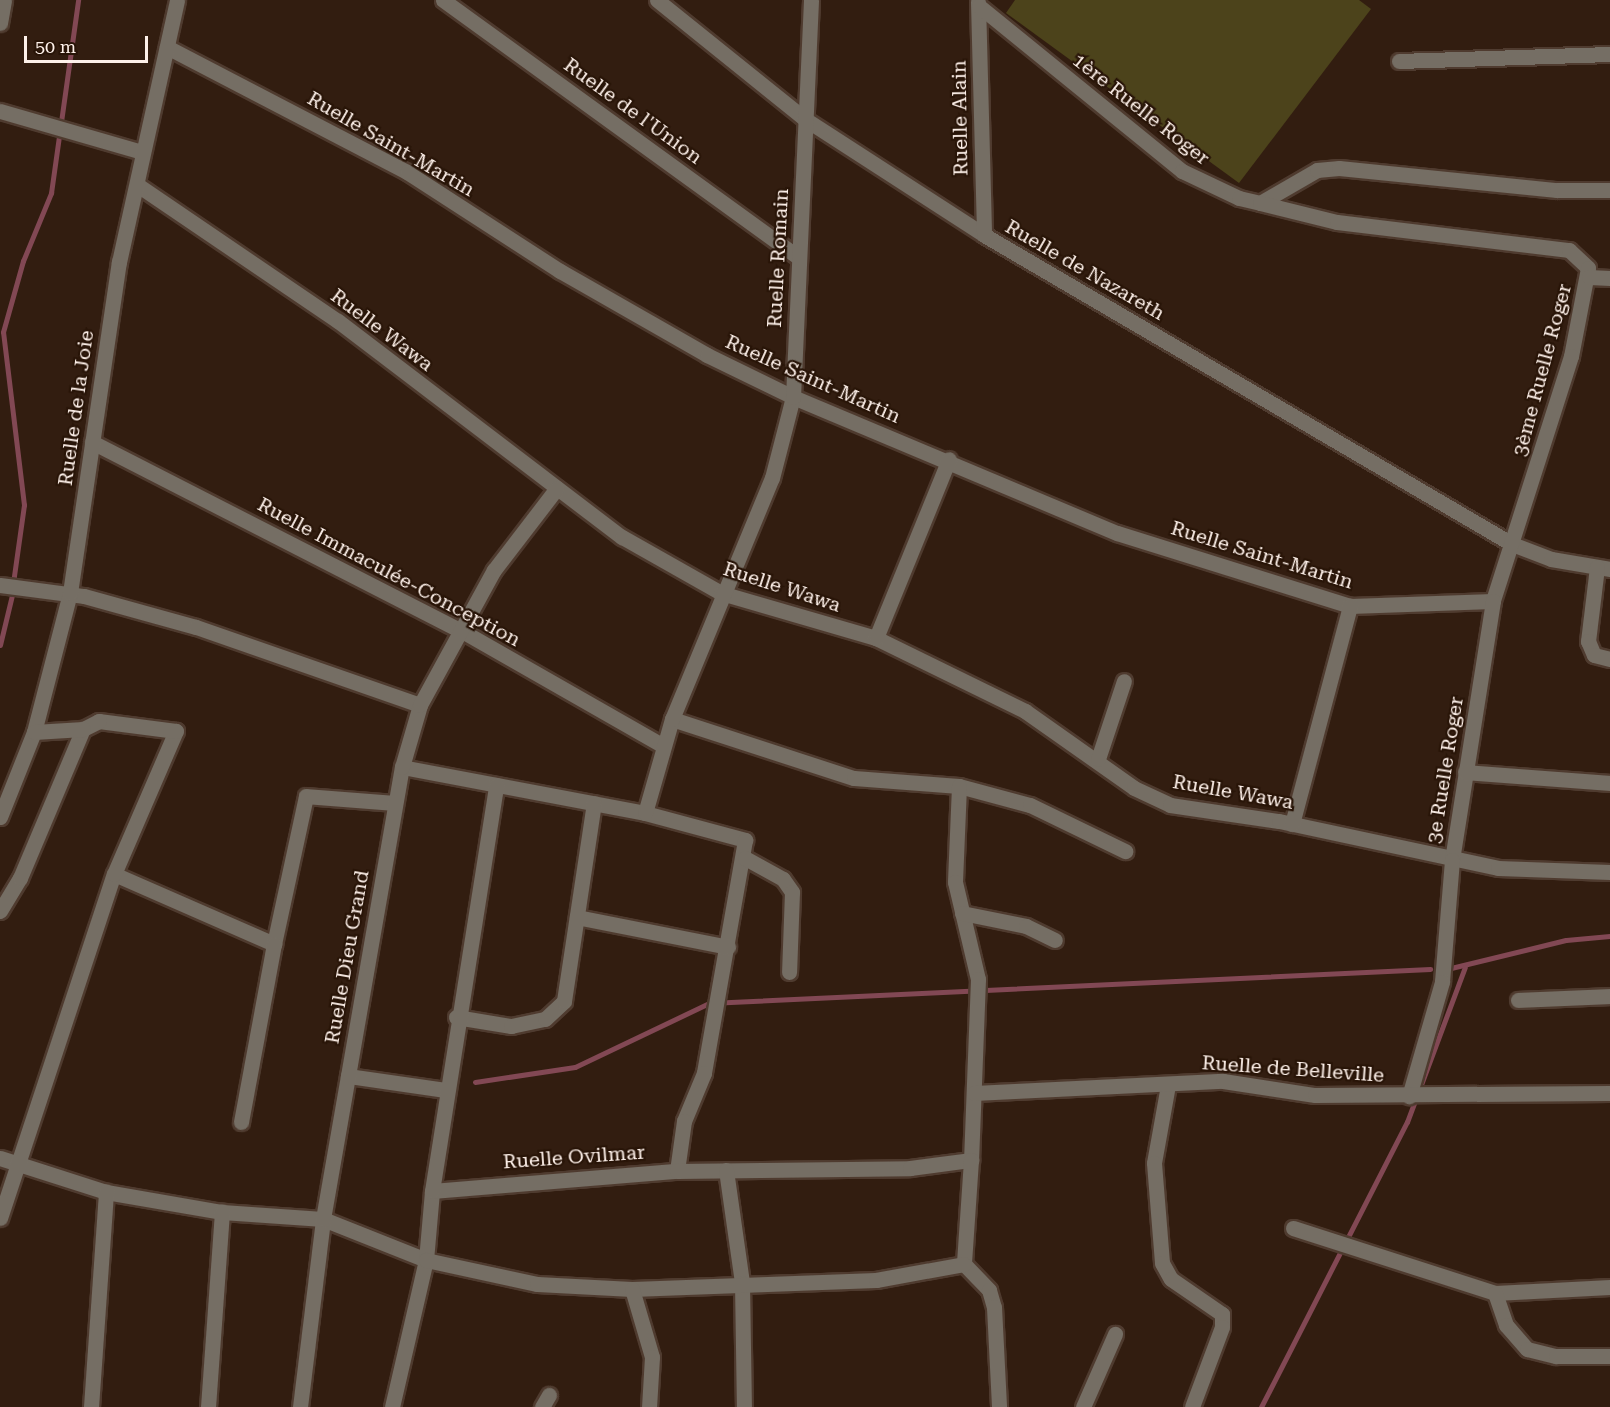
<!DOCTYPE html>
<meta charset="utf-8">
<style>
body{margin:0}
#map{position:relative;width:1610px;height:1407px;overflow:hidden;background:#321d10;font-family:"Roboto Serif",serif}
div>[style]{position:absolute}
.green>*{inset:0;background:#4c431b}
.stream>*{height:5px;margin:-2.5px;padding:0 2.5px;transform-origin:2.5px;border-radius:2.5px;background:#824854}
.roads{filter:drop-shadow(2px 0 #4f3b2f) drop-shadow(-2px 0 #4f3b2f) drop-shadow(0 2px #4f3b2f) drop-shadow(0 -2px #4f3b2f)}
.street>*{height:15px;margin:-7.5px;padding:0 7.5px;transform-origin:7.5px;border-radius:7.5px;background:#756e64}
span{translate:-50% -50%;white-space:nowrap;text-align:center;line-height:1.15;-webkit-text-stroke:4.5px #281407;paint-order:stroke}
.street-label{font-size:20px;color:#fef1ea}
.scale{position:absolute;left:24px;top:36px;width:124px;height:27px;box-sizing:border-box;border:3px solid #fef1ea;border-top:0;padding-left:8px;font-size:18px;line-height:21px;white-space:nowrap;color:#fef1ea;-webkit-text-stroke:4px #281407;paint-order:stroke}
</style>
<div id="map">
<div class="green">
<i style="clip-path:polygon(1015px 0,1359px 0,1371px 9px,1239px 183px,1006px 13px)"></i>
</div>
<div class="stream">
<i style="left:13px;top:583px;width:79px;rotate:-82deg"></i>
<i style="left:24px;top:505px;width:174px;rotate:-96.9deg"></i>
<i style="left:3px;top:332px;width:74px;rotate:-74.3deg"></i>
<i style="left:23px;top:261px;width:74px;rotate:-67.6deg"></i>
<i style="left:51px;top:193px;width:195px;rotate:-82deg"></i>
<i style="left:0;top:645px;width:51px;rotate:-76.5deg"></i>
<i style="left:1451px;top:968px;width:118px;rotate:-13.7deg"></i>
<i style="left:1566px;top:940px;width:44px;rotate:-5.2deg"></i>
<i style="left:475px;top:1082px;width:101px;rotate:-8.5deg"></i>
<i style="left:575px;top:1067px;width:148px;rotate:-25.5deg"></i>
<i style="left:709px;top:1003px;width:722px;rotate:-2.7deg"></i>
<i style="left:1261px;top:1407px;width:320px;rotate:-62.9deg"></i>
<i style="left:1407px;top:1122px;width:165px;rotate:-69.5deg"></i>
</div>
<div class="roads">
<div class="street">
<i style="left:443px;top:0;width:438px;rotate:35.9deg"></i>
<i style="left:657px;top:0;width:190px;rotate:38.8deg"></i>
<i style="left:805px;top:119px;width:213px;rotate:32.9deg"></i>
<i style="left:984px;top:235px;width:612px;rotate:30.34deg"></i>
<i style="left:1512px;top:544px;width:42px;rotate:21deg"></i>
<i style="left:1551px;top:559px;width:60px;rotate:9.6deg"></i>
<i style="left:978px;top:2px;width:233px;rotate:88.5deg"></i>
<i style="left:979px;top:6px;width:262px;rotate:39.1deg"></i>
<i style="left:1182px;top:171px;width:63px;rotate:25.3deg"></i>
<i style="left:1239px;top:198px;width:22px;rotate:13deg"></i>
<i style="left:1260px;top:203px;width:66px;rotate:-30.1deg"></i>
<i style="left:1317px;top:170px;width:22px;rotate:-5deg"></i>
<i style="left:1339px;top:168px;width:219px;rotate:5.8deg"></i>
<i style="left:1557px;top:190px;width:53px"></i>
<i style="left:0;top:23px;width:23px;rotate:-80deg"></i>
<i style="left:167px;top:47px;width:271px;rotate:27.5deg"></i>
<i style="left:407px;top:172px;width:182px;rotate:32.9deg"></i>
<i style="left:560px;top:271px;width:169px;rotate:29.7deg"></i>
<i style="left:707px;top:355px;width:96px;rotate:26deg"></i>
<i style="left:793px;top:397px;width:351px;rotate:22.8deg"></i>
<i style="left:1117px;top:533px;width:244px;rotate:17.4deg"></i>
<i style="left:1350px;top:606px;width:143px;rotate:-2deg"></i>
<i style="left:1399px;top:61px;width:211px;rotate:-1.9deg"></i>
<i style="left:0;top:111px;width:148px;rotate:16.1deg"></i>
<i style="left:139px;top:186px;width:240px;rotate:34.2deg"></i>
<i style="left:338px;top:321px;width:357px;rotate:37.3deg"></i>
<i style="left:622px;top:537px;width:114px;rotate:29.5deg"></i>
<i style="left:721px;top:593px;width:161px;rotate:16.2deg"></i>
<i style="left:876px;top:638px;width:166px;rotate:26.1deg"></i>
<i style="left:1025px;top:711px;width:133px;rotate:35.2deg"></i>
<i style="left:1134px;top:788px;width:40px;rotate:25deg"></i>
<i style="left:1170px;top:805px;width:110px;rotate:8.4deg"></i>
<i style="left:1279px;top:821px;width:224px;rotate:12.1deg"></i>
<i style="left:1498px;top:868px;width:112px;rotate:2deg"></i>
<i style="left:1260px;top:203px;width:79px;rotate:13.9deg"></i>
<i style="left:1337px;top:222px;width:234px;rotate:6.9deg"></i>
<i style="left:1569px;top:250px;width:26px;rotate:43deg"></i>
<i style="left:1588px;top:268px;width:90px;rotate:100.9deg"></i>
<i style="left:1571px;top:356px;width:257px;rotate:107.7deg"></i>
<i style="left:1493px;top:601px;width:262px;rotate:99deg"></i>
<i style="left:1452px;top:860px;width:122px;rotate:94.7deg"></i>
<i style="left:1442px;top:982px;width:119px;rotate:106.1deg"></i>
<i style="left:1589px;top:277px;width:21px;rotate:3deg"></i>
<i style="left:92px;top:442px;width:415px;rotate:27.1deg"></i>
<i style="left:462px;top:631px;width:230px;rotate:29.7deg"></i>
<i style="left:1597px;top:567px;width:75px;rotate:96.9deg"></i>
<i style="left:1588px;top:641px;width:15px;rotate:67deg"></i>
<i style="left:1594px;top:655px;width:16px;rotate:14deg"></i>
<i style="left:0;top:585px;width:85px;rotate:7.5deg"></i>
<i style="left:84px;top:596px;width:116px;rotate:15.5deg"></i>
<i style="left:196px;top:627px;width:237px;rotate:19.2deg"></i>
<i style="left:876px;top:638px;width:193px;rotate:-67.8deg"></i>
<i style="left:672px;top:719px;width:191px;rotate:18deg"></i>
<i style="left:854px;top:778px;width:105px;rotate:4.4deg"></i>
<i style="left:959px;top:786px;width:73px;rotate:15deg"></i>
<i style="left:1030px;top:805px;width:106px;rotate:25.8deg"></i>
<i style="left:1098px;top:759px;width:82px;rotate:-71.6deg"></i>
<i style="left:402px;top:767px;width:247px;rotate:10.7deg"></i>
<i style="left:645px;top:813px;width:104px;rotate:15.1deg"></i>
<i style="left:745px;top:840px;width:237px;rotate:100deg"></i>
<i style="left:704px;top:1073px;width:52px;rotate:112.6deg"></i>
<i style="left:684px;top:1121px;width:50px;rotate:98deg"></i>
<i style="left:1465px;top:772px;width:145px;rotate:4.3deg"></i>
<i style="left:959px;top:786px;width:96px;rotate:92.4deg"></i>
<i style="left:955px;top:882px;width:100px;rotate:76.7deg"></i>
<i style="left:978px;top:979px;width:181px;rotate:92.2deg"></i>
<i style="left:645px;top:813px;width:98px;rotate:-74deg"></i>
<i style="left:672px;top:719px;width:261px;rotate:-67.5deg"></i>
<i style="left:772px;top:478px;width:84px;rotate:-75.5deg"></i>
<i style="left:793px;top:397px;width:397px;rotate:-87.4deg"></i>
<i style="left:0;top:817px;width:92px;rotate:-68.2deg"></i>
<i style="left:34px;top:732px;width:144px;rotate:-75.5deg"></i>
<i style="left:70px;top:593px;width:335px;rotate:-81.6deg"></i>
<i style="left:119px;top:262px;width:268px;rotate:-77.5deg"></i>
<i style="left:1292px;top:824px;width:226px;rotate:-75.1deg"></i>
<i style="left:745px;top:858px;width:43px;rotate:28.9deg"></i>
<i style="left:783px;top:879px;width:16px;rotate:55deg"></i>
<i style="left:792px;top:892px;width:80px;rotate:92.1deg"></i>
<i style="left:114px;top:874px;width:175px;rotate:23.6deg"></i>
<i style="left:274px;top:944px;width:151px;rotate:-77.8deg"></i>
<i style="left:306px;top:796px;width:88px;rotate:4.5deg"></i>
<i style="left:0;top:911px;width:39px;rotate:-59deg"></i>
<i style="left:20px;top:878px;width:162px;rotate:-67.1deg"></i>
<i style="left:962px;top:913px;width:65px;rotate:11.5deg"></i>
<i style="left:1026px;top:926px;width:32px;rotate:26deg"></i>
<i style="left:577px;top:917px;width:154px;rotate:11.2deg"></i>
<i style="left:1518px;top:1000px;width:92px;rotate:-2.5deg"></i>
<i style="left:456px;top:1017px;width:56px;rotate:9.3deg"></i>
<i style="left:511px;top:1026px;width:35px;rotate:-12deg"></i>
<i style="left:545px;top:1019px;width:26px;rotate:-43deg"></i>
<i style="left:564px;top:1001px;width:200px;rotate:-81.4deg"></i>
<i style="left:348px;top:1076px;width:98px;rotate:8.2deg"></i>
<i style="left:1168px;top:1085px;width:79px;rotate:100.2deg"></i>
<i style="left:1154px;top:1163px;width:100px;rotate:85.4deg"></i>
<i style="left:1162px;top:1263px;width:18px;rotate:61deg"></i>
<i style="left:1171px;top:1279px;width:62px;rotate:34.5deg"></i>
<i style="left:1222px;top:1314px;width:13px;rotate:90deg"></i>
<i style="left:1222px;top:1327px;width:85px;rotate:110.6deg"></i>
<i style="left:974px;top:1093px;width:249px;rotate:-2.8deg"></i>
<i style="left:1223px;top:1081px;width:93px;rotate:8.7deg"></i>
<i style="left:1315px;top:1095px;width:295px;rotate:-0.4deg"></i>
<i style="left:241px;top:1122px;width:181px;rotate:-79.5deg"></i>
<i style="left:0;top:1158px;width:111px;rotate:17.8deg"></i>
<i style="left:106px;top:1192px;width:118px;rotate:9.8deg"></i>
<i style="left:222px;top:1212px;width:101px;rotate:4deg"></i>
<i style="left:323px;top:1219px;width:111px;rotate:21.7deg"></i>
<i style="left:426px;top:1260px;width:69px;rotate:-85deg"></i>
<i style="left:432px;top:1191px;width:246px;rotate:-4.7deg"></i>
<i style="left:677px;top:1171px;width:233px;rotate:-0.7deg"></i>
<i style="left:910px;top:1168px;width:62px;rotate:-7.5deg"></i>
<i style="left:971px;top:1160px;width:104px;rotate:93.9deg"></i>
<i style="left:964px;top:1264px;width:36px;rotate:46deg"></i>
<i style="left:989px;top:1290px;width:18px;rotate:74deg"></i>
<i style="left:994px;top:1307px;width:100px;rotate:87.1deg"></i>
<i style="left:726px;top:1170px;width:114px;rotate:81.9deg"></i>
<i style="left:742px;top:1283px;width:124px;rotate:89.1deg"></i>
<i style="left:432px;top:1191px;width:411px;rotate:-81deg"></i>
<i style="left:0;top:1218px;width:362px;rotate:-71.7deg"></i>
<i style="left:114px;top:874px;width:156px;rotate:-66.6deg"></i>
<i style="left:176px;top:731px;width:78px;rotate:-172.6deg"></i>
<i style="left:99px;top:721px;width:18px;rotate:153deg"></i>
<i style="left:83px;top:729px;width:49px;rotate:176.5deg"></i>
<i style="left:1293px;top:1228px;width:212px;rotate:17.8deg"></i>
<i style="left:1495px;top:1293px;width:115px;rotate:-3deg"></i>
<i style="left:632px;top:1289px;width:244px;rotate:-2.1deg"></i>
<i style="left:876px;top:1280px;width:89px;rotate:-10.3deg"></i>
<i style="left:1495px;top:1293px;width:34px;rotate:71deg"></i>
<i style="left:1506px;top:1325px;width:32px;rotate:49deg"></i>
<i style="left:1527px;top:1349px;width:30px;rotate:14deg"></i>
<i style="left:1556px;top:1356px;width:54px"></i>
<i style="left:91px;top:1407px;width:216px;rotate:-86deg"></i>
<i style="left:208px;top:1407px;width:196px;rotate:-85.9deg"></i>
<i style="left:300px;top:1407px;width:189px;rotate:-83deg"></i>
<i style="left:323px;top:1219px;width:459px;rotate:-80.1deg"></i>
<i style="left:402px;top:767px;width:65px;rotate:-73.8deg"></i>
<i style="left:420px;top:705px;width:154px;rotate:-61.3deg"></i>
<i style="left:494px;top:570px;width:103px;rotate:-52.5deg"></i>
<i style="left:392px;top:1407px;width:151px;rotate:-77deg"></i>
<i style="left:426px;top:1260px;width:114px;rotate:12.2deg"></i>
<i style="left:537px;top:1284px;width:95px;rotate:3deg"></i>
<i style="left:632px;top:1289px;width:71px;rotate:73.6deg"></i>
<i style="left:652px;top:1357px;width:50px;rotate:93.4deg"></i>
<i style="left:542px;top:1407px;width:14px;rotate:-60deg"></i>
<i style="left:1083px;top:1407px;width:80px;rotate:-66.3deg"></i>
</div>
</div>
<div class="street-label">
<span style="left:1141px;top:109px;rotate:38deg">1ère Ruelle Roger</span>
<span style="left:633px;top:111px;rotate:36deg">Ruelle de l'Union</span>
<span style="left:960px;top:118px;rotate:-91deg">Ruelle Alain</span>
<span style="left:391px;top:144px;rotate:30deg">Ruelle Saint-Martin</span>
<span style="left:778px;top:258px;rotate:-87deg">Ruelle Romain</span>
<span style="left:1085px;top:270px;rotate:30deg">Ruelle de Nazareth</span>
<span style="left:382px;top:330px;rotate:37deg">Ruelle Wawa</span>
<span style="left:1542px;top:370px;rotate:-75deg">3ème Ruelle Roger</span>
<span style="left:813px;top:379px;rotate:24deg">Ruelle Saint-Martin</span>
<span style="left:76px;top:408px;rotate:-82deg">Ruelle de la Joie</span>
<span style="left:1262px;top:555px;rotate:17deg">Ruelle Saint-Martin</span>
<span style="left:389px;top:572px;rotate:28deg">Ruelle Immaculée-Conception</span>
<span style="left:782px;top:587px;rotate:18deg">Ruelle Wawa</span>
<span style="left:1445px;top:770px;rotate:-81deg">3e Ruelle Roger</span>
<span style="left:1233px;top:792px;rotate:10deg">Ruelle Wawa</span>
<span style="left:347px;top:957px;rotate:-80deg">Ruelle Dieu Grand</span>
<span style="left:1293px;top:1069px;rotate:4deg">Ruelle de Belleville</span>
<span style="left:574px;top:1157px;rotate:-4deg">Ruelle Ovilmar</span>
</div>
<div class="scale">50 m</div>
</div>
